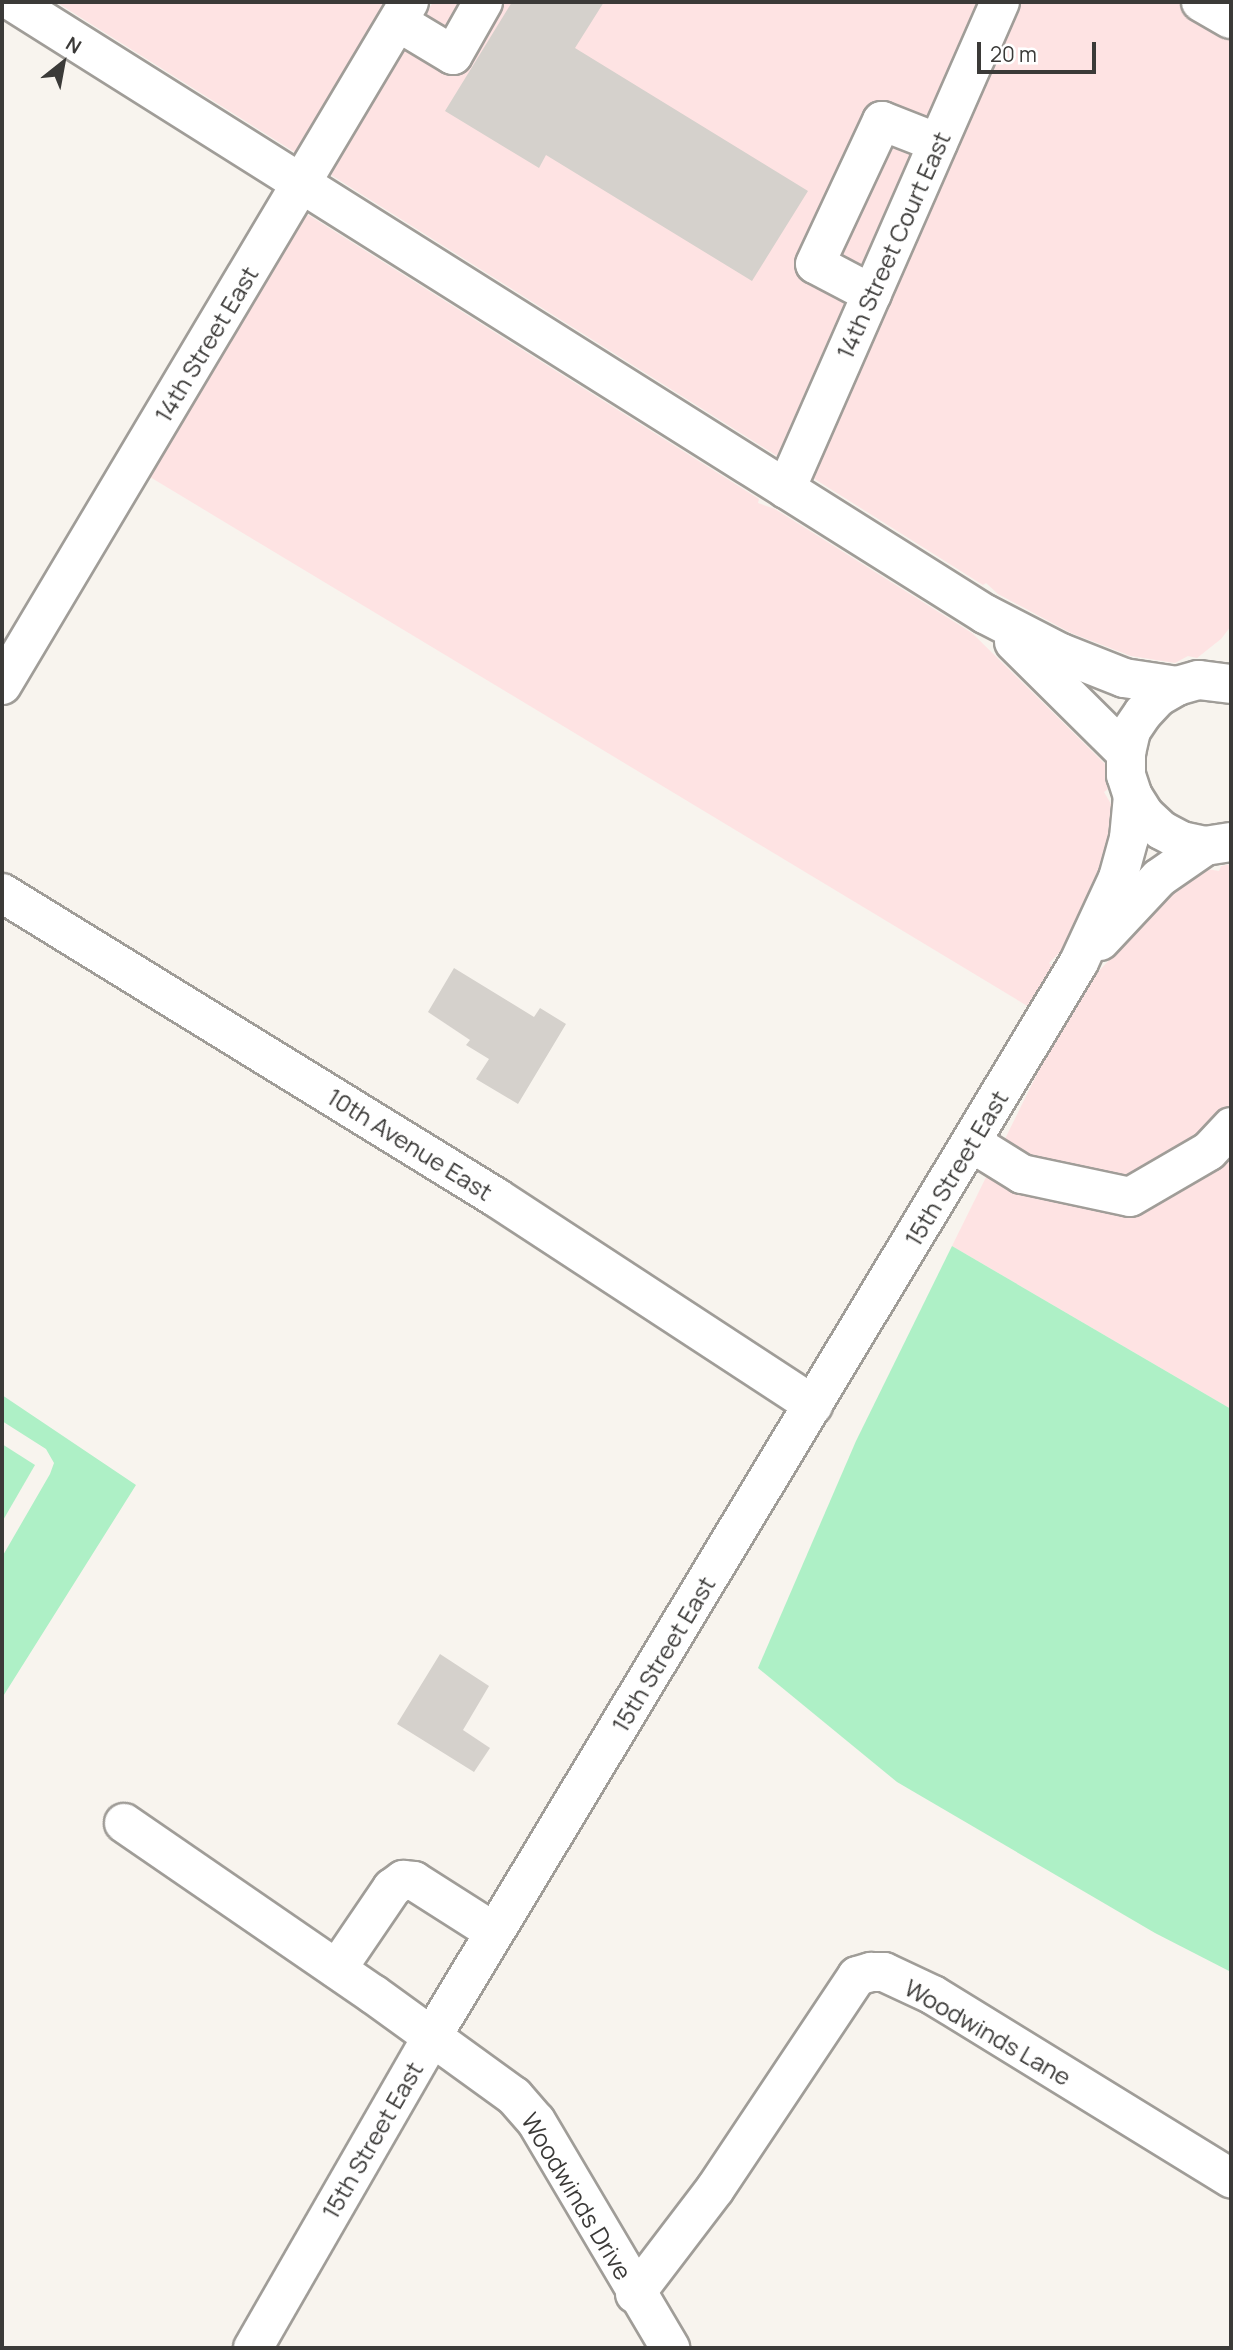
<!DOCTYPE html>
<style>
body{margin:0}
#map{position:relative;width:1233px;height:2350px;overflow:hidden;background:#f8f4ee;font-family:Manrope,sans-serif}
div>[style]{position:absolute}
.commercial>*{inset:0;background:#fee3e3}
.green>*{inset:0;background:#aef0c6}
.building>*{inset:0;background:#d5d1cc}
.roads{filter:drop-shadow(2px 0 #a09d98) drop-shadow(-2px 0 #a09d98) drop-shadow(0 2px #a09d98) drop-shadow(0 -2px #a09d98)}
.minor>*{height:38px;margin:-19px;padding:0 19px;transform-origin:19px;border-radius:19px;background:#fff}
.major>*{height:38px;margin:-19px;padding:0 19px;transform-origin:19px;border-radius:19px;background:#fff}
span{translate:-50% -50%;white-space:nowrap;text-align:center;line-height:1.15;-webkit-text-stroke:5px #fff;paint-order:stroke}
.street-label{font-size:24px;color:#3b3a38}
.frame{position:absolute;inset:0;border:4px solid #3b3a38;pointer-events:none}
.north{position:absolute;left:28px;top:28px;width:70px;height:70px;-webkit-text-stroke:5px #fff;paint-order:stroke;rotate:31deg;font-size:19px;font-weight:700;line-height:28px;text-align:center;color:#3b3a38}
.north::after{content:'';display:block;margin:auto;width:24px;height:32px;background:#3b3a38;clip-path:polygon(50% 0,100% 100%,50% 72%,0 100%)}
.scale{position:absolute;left:977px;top:42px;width:119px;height:32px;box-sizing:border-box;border:4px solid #3b3a38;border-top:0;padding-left:9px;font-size:21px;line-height:24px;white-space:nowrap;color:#3b3a38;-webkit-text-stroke:5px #fff;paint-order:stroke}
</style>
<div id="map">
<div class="commercial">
<i style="clip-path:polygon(56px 2px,386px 2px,296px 153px)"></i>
<i style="clip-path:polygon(433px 2px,977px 2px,777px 456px,331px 175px)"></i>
<i style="clip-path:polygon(1022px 2px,1231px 2px,1231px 626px,1221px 639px,1197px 658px,1188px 656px,1175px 663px,1131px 656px,1071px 633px,998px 594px,986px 583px,983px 585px,813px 478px)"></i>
<i style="clip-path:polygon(307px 214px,759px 499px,758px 503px,775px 509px,972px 633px,1105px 764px,1108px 789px,1104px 792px,1111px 804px,1108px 835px,1097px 875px,1062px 950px,1049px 963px,1053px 967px,1029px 1007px,150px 477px)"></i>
<i style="clip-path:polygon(1231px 864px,1231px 1409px,952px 1246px,1039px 1070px,1096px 974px,1172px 894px,1207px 869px,1219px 871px,1221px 866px)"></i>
</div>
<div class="green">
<i style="clip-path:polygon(952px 1246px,1231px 1409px,1231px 1972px,1155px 1933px,897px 1782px,758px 1668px,856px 1441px)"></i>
<i style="clip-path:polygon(2px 1395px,136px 1485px,2px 1698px,2px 1557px,50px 1474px,54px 1463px,46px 1449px,2px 1421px)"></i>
<i style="clip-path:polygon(2px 1444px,35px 1465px,2px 1522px)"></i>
</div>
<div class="building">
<i style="clip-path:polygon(512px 2px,604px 2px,575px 48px,808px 191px,752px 281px,546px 155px,539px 168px,445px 111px)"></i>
<i style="clip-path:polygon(454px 968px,534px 1017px,540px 1008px,566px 1024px,518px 1104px,476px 1079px,489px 1059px,466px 1045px,470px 1040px,428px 1012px)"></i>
<i style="clip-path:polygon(440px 1654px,489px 1686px,463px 1730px,490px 1748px,474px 1772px,397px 1724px)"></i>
</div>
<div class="roads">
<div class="minor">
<i style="left:13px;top:2px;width:1149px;rotate:32.2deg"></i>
<i style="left:985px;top:614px;width:85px;rotate:27.2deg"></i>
<i style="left:1061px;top:653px;width:68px;rotate:21.6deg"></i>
<i style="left:1124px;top:678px;width:54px;rotate:8.6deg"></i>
<i style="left:1201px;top:2px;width:34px;rotate:30deg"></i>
<i style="left:398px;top:22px;width:64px;rotate:31deg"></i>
<i style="left:453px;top:55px;width:61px;rotate:-60.5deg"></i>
<i style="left:872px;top:294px;width:64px;rotate:-152.2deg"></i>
<i style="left:815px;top:264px;width:158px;rotate:-64.9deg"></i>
<i style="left:882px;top:121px;width:60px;rotate:21.4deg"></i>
<i style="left:786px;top:489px;width:532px;rotate:-66.28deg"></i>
<i style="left:1014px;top:642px;width:158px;rotate:44.7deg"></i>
<i style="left:2px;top:685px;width:795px;rotate:-59.21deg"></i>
<i style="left:2px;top:893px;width:581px;rotate:31.64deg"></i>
<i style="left:497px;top:1198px;width:378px;rotate:33.2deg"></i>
<i style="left:972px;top:1143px;width:59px;rotate:31.8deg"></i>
<i style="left:1022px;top:1174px;width:110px;rotate:12deg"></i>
<i style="left:1130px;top:1197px;width:91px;rotate:-30.2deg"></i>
<i style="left:1209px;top:1151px;width:33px;rotate:-47deg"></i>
<i style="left:124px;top:1823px;width:302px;rotate:34.5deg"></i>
<i style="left:373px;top:1994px;width:174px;rotate:35.9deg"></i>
<i style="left:514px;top:2096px;width:33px;rotate:49deg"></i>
<i style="left:536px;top:2121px;width:264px;rotate:59.4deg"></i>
<i style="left:337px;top:1969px;width:98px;rotate:-55.8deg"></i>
<i style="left:392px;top:1888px;width:14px;rotate:-36deg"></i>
<i style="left:403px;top:1880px;width:11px;rotate:5deg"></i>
<i style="left:414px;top:1881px;width:95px;rotate:32.5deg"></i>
<i style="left:635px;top:2294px;width:132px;rotate:-52.7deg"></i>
<i style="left:715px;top:2189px;width:256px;rotate:-56.3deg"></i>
<i style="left:857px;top:1976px;width:15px;rotate:-16deg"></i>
<i style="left:871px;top:1972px;width:13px"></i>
<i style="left:884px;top:1972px;width:54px;rotate:25.1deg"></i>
<i style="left:933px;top:1995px;width:350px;rotate:31.6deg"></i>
</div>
<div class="major">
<i style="left:1231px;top:684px;width:33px;rotate:-173deg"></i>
<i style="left:1198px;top:680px;width:22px;rotate:164deg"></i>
<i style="left:1177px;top:686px;width:22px;rotate:150deg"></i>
<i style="left:1158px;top:697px;width:22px;rotate:133deg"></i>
<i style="left:1143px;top:713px;width:22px;rotate:124deg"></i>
<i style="left:1131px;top:731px;width:23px;rotate:103deg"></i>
<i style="left:1126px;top:753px;width:22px;rotate:90deg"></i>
<i style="left:1126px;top:775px;width:22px;rotate:72deg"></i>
<i style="left:1133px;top:796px;width:22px;rotate:58deg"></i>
<i style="left:1145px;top:815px;width:22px;rotate:43deg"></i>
<i style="left:1161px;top:830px;width:24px;rotate:28deg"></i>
<i style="left:1182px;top:841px;width:24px;rotate:12deg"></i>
<i style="left:1205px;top:846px;width:26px;rotate:-9deg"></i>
<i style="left:1100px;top:941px;width:86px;rotate:-46.9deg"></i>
<i style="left:1159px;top:878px;width:56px;rotate:-34.8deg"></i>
<i style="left:253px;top:2348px;width:357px;rotate:-60.1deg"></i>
<i style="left:431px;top:2038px;width:1256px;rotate:-58.94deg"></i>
<i style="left:1079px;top:962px;width:93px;rotate:-65.1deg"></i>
<i style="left:1118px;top:878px;width:41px;rotate:-74.6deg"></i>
<i style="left:1129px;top:838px;width:42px;rotate:-84.6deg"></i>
</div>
</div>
<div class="street-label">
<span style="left:893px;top:245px;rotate:-66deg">14th Street Court East</span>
<span style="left:206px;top:344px;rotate:-59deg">14th Street East</span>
<span style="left:410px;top:1144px;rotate:32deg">10th Avenue East</span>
<span style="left:956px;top:1168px;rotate:-59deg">15th Street East</span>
<span style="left:663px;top:1654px;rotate:-59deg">15th Street East</span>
<span style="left:988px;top:2032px;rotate:30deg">Woodwinds Lane</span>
<span style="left:372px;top:2140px;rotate:-60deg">15th Street East</span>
<span style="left:577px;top:2196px;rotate:59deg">Woodwinds Drive</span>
</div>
<div class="frame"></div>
<div class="north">N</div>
<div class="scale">20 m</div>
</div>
